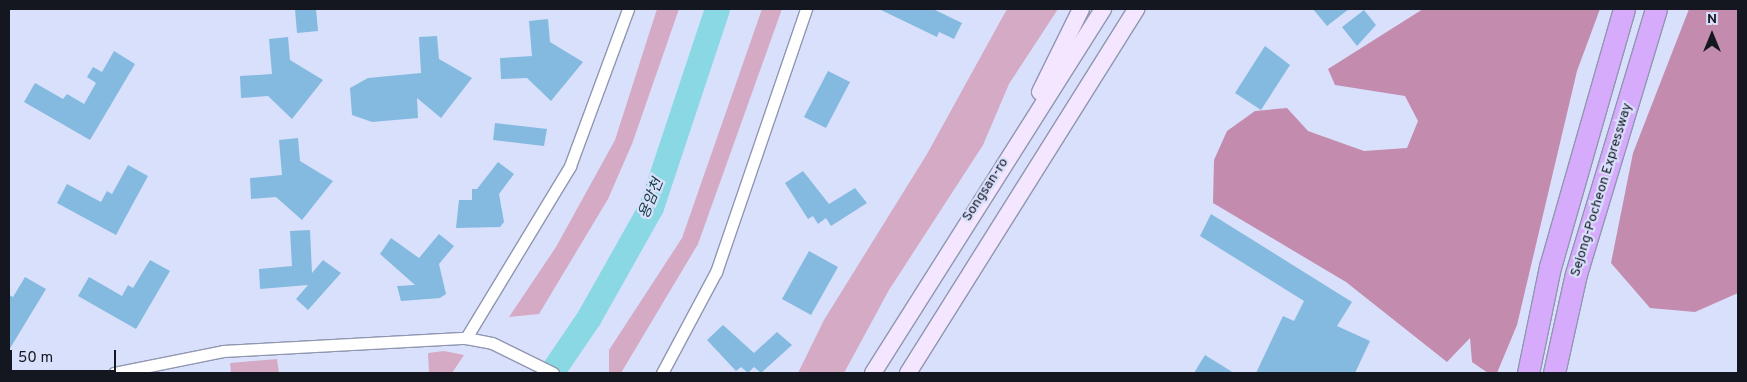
<!DOCTYPE html>
<meta charset="utf-8">
<style>
body{margin:0}
#map{position:relative;width:1747px;height:382px;overflow:hidden;background:#d9e0fc;font-family:Overpass,"Noto Sans KR",sans-serif}
div>[style]{position:absolute}
.green>*{inset:0;background:#d5aac4}
.forest>*{inset:0;background:#c38cae}
.river>*{height:25px;margin:-12.5px;padding:0 12.5px;transform-origin:12.5px;border-radius:12.5px;background:#89d8e4}
.building>*{inset:0;background:#84b9e0}
.roads{filter:drop-shadow(1px 0 #9096b0) drop-shadow(-1px 0 #9096b0) drop-shadow(0 1px #9096b0) drop-shadow(0 -1px #9096b0)}
.street>*{height:11px;margin:-5.5px;padding:0 5.5px;transform-origin:5.5px;border-radius:5.5px;background:#fff}
.secondary>*{height:16px;margin:-8px;padding:0 8px;transform-origin:8px;border-radius:8px;background:#f3e6fe}
.highway>*{height:21px;margin:-10.5px;padding:0 10.5px;transform-origin:10.5px;border-radius:10.5px;background:#d6abfb}
span{translate:-50% -50%;white-space:nowrap;text-align:center;line-height:1.15;-webkit-text-stroke:4.5px #d9e0fc;paint-order:stroke}
.street-label{font-size:14px;color:#141620}
.water-label{font-size:15px;color:#173d42;font-style:italic}
.frame{position:absolute;inset:0;border:10px solid #141620;pointer-events:none}
.north{position:absolute;left:1687px;top:10px;width:50px;height:50px;-webkit-text-stroke:4px #d9e0fc;paint-order:stroke;rotate:0deg;font-size:14px;font-weight:700;line-height:20px;text-align:center;color:#141620}
.north::after{content:'';display:block;margin:auto;width:18px;height:22px;background:#141620;clip-path:polygon(50% 0,100% 100%,50% 72%,0 100%)}
.scale{position:absolute;left:10px;top:350px;width:106px;height:22px;box-sizing:border-box;border:2px solid #141620;border-top:0;padding-left:6px;font-size:15px;line-height:18px;white-space:nowrap;color:#141620;-webkit-text-stroke:4px #d9e0fc;paint-order:stroke}
</style>
<div id="map">
<div class="green">
<i style="clip-path:polygon(657px 9px,679px 9px,632px 144px,608px 199px,539px 314px,509px 317px,556px 247px,615px 140px)"></i>
<i style="clip-path:polygon(762px 9px,782px 9px,698px 244px,621px 373px,609px 373px,609px 350px,682px 238px)"></i>
<i style="clip-path:polygon(1007px 9px,1058px 9px,1009px 84px,983px 145px,889px 290px,844px 373px,798px 373px,824px 320px,927px 154px)"></i>
<i style="clip-path:polygon(444px 351px,464px 355px,452px 373px,429px 373px,428px 353px)"></i>
<i style="clip-path:polygon(277px 359px,279px 373px,231px 373px,230px 363px)"></i>
</div>
<div class="forest">
<i style="clip-path:polygon(1423px 9px,1600px 9px,1577px 71px,1517px 325px,1497px 373px,1488px 373px,1472px 362px,1470px 338px,1447px 362px,1346px 282px,1213px 203px,1214px 160px,1227px 131px,1255px 111px,1287px 108px,1308px 131px,1364px 151px,1407px 148px,1418px 121px,1405px 96px,1335px 85px,1328px 69px)"></i>
<i style="clip-path:polygon(1689px 9px,1738px 9px,1738px 293px,1695px 312px,1650px 308px,1611px 263px,1633px 153px)"></i>
</div>
<div class="river">
<i style="left:551px;top:373px;width:68px;rotate:-55.8deg"></i>
<i style="left:589px;top:317px;width:126px;rotate:-60.6deg"></i>
<i style="left:651px;top:207px;width:209px;rotate:-71.6deg"></i>
</div>
<div class="building">
<i style="clip-path:polygon(295px 9px,316px 9px,318px 31px,297px 33px)"></i>
<i style="clip-path:polygon(879px 9px,933px 9px,962px 23px,954px 39px,939px 32px,937px 37px)"></i>
<i style="clip-path:polygon(1313px 9px,1349px 9px,1327px 26px)"></i>
<i style="clip-path:polygon(1364px 10px,1376px 25px,1357px 46px,1342px 27px)"></i>
<i style="clip-path:polygon(548px 19px,550px 42px,583px 62px,551px 101px,527px 78px,501px 79px,500px 58px,532px 56px,529px 21px)"></i>
<i style="clip-path:polygon(437px 36px,439px 59px,472px 78px,441px 118px,417px 98px,418px 118px,372px 122px,352px 115px,350px 88px,368px 78px,421px 73px,419px 37px)"></i>
<i style="clip-path:polygon(288px 37px,290px 60px,323px 80px,292px 119px,268px 96px,241px 98px,240px 76px,272px 74px,269px 39px)"></i>
<i style="clip-path:polygon(1265px 46px,1290px 65px,1261px 110px,1235px 93px)"></i>
<i style="clip-path:polygon(114px 51px,135px 64px,90px 140px,24px 102px,35px 83px,63px 99px,67px 94px,84px 104px,96px 83px,87px 77px,93px 67px,102px 72px)"></i>
<i style="clip-path:polygon(828px 71px,850px 82px,826px 128px,804px 117px)"></i>
<i style="clip-path:polygon(495px 123px,547px 129px,544px 146px,493px 140px)"></i>
<i style="clip-path:polygon(298px 138px,300px 161px,333px 181px,302px 220px,276px 197px,251px 199px,250px 178px,282px 175px,279px 140px)"></i>
<i style="clip-path:polygon(498px 162px,514px 174px,499px 194px,504px 222px,500px 227px,456px 228px,459px 200px,472px 200px,472px 189px,477px 189px)"></i>
<i style="clip-path:polygon(128px 165px,148px 176px,116px 235px,57px 203px,67px 184px,101px 202px,107px 191px,112px 194px)"></i>
<i style="clip-path:polygon(803px 171px,829px 204px,855px 188px,867px 203px,831px 226px,826px 218px,818px 224px,813px 216px,808px 219px,785px 183px)"></i>
<i style="clip-path:polygon(1211px 214px,1352px 302px,1337px 326px,1370px 341px,1355px 373px,1256px 373px,1283px 316px,1294px 321px,1304px 301px,1200px 236px)"></i>
<i style="clip-path:polygon(310px 230px,312px 273px,323px 260px,341px 273px,308px 310px,296px 299px,308px 285px,260px 289px,259px 269px,292px 266px,290px 231px)"></i>
<i style="clip-path:polygon(439px 234px,454px 246px,439px 264px,446px 294px,440px 298px,401px 301px,397px 286px,415px 285px,380px 254px,391px 238px,419px 258px)"></i>
<i style="clip-path:polygon(809px 251px,838px 267px,811px 315px,782px 299px)"></i>
<i style="clip-path:polygon(150px 260px,170px 271px,136px 329px,78px 296px,89px 277px,122px 296px,128px 285px,133px 288px)"></i>
<i style="clip-path:polygon(25px 277px,46px 289px,9px 350px,9px 295px,13px 297px)"></i>
<i style="clip-path:polygon(723px 325px,754px 353px,777px 332px,792px 345px,761px 373px,754px 367px,748px 373px,741px 367px,736px 371px,707px 340px)"></i>
<i style="clip-path:polygon(1205px 355px,1234px 373px,1194px 373px)"></i>
</div>
<div class="roads">
<div class="street">
<i style="left:466px;top:338px;width:201px;rotate:-58.8deg"></i>
<i style="left:570px;top:166px;width:167px;rotate:-69.7deg"></i>
<i style="left:114px;top:373px;width:111px;rotate:-11.4deg"></i>
<i style="left:223px;top:351px;width:243px;rotate:-3.1deg"></i>
<i style="left:466px;top:338px;width:26px;rotate:11deg"></i>
<i style="left:492px;top:343px;width:68px;rotate:26.2deg"></i>
<i style="left:662px;top:373px;width:115px;rotate:-61.9deg"></i>
<i style="left:716px;top:272px;width:278px;rotate:-71.1deg"></i>
</div>
<div class="secondary">
<i style="left:1040px;top:92px;width:93px;rotate:-63.7deg"></i>
<i style="left:873px;top:373px;width:431px;rotate:-57.7deg"></i>
<i style="left:908px;top:373px;width:430px;rotate:-57.9deg"></i>
</div>
<div class="highway">
<i style="left:1528px;top:373px;width:108px;rotate:-78.3deg"></i>
<i style="left:1550px;top:267px;width:268px;rotate:-74deg"></i>
<i style="left:1554px;top:373px;width:101px;rotate:-77.5deg"></i>
<i style="left:1576px;top:274px;width:277px;rotate:-73.2deg"></i>
</div>
</div>
<div class="street-label">
<span style="left:986px;top:190px;rotate:-57deg">Songsan-ro</span>
<span style="left:1602px;top:190px;rotate:-73deg">Sejong-Pocheon Expressway</span>
</div>
<div class="water-label">
<span style="left:652px;top:199px;rotate:-68deg">용암천</span>
</div>
<div class="frame"></div>
<div class="north">N</div>
<div class="scale">50 m</div>
</div>
